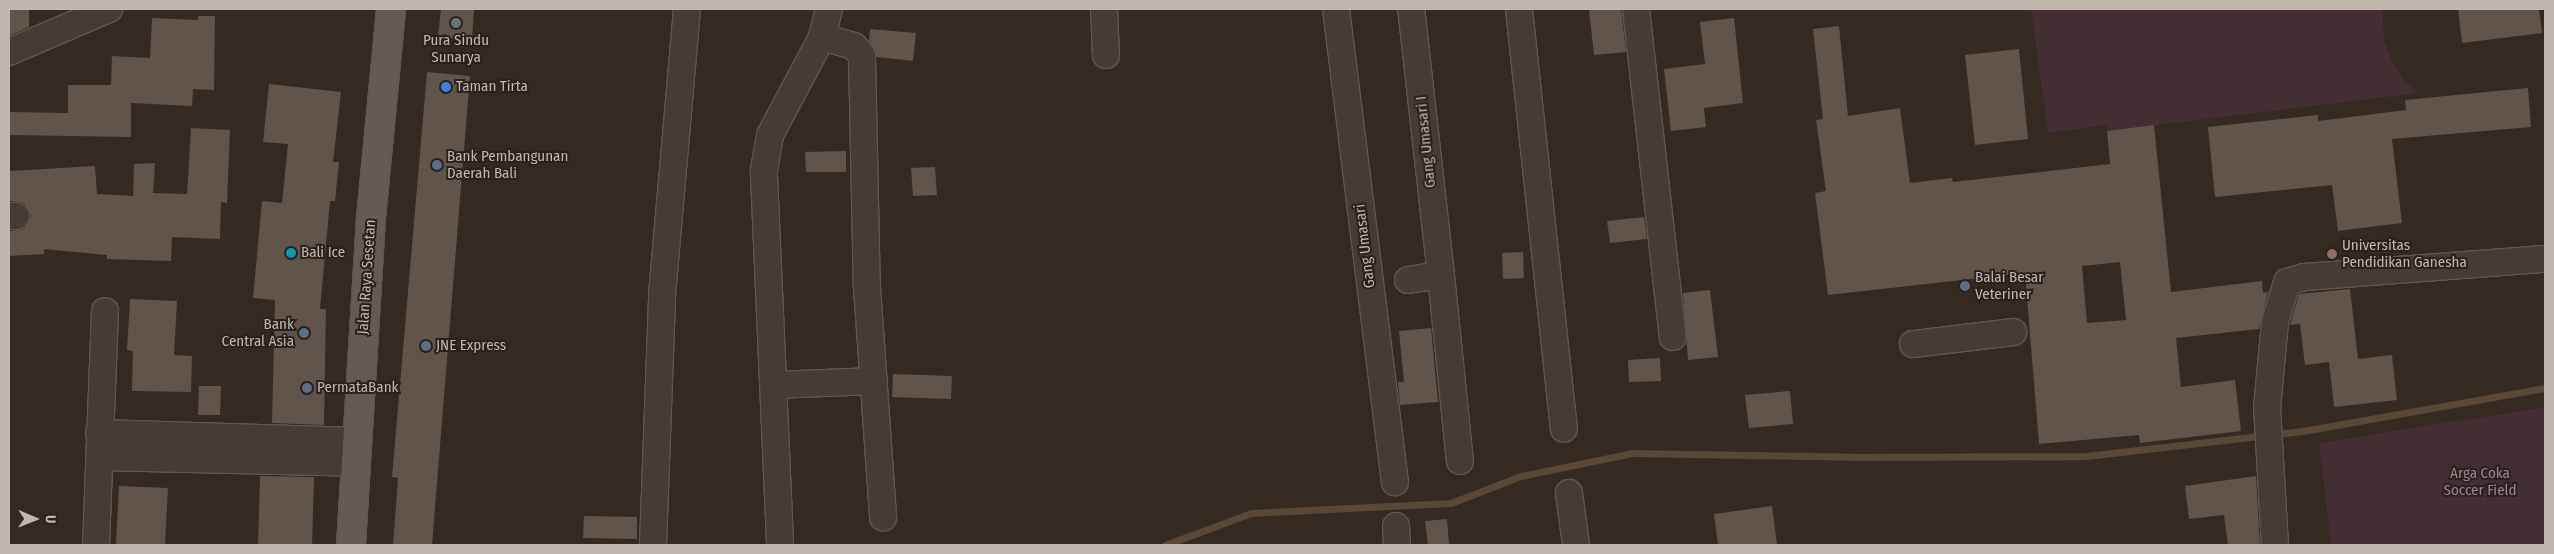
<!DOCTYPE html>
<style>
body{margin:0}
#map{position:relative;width:2554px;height:554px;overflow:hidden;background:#342a22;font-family:"Fira Sans Condensed",sans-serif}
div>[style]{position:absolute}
.green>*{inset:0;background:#422e33}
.stream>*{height:7px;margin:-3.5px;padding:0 3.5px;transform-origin:3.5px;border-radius:3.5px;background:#594738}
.building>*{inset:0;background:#60544b}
.roads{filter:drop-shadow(1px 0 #605750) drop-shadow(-1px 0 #605750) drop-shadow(0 1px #605750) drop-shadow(0 -1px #605750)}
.minor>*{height:26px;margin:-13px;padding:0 13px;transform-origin:13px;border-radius:13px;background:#453c35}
.major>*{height:28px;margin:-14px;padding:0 14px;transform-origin:14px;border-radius:14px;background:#655b53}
.dots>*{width:14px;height:14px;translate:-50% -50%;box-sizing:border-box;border:2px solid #2a211b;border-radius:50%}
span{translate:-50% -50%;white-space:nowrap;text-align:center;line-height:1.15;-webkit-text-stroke:4px #2a211b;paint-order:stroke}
.poi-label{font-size:15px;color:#c2b8b0}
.left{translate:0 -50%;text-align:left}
.right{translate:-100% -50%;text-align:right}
.street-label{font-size:15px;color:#c2b8b0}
.park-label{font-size:15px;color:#a0809d}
.frame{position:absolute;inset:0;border:10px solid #c2b8b0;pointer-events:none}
.north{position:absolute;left:10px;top:494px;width:50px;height:50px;-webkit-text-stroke:4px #2a211b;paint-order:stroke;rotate:91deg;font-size:14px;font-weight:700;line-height:20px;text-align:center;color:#c2b8b0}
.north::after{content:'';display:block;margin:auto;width:18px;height:22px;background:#c2b8b0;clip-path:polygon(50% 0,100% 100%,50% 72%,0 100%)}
</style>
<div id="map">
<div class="green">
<i style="clip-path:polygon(2031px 9px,2382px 9px,2384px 41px,2392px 61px,2406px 83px,2419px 93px,2107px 131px,2106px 125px,2048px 133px)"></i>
<i style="clip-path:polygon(2545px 407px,2545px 545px,2331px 545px,2319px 443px)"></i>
</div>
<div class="stream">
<i style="left:1165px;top:545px;width:92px;rotate:-20.4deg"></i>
<i style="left:1251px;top:513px;width:200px;rotate:-2.9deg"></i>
<i style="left:1451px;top:503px;width:75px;rotate:-21.1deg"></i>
<i style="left:1521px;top:476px;width:113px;rotate:-11.7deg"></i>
<i style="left:1632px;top:453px;width:222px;rotate:1deg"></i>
<i style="left:1854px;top:457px;width:232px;rotate:-0.2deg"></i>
<i style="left:2086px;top:456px;width:218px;rotate:-6.6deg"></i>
<i style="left:2303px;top:431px;width:246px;rotate:-10.1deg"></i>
</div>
<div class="building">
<i style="clip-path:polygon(9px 9px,29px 9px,29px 27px,9px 36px)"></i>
<i style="clip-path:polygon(441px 9px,474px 9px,472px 40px,438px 37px)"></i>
<i style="clip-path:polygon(1589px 9px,1621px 9px,1626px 52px,1594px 55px)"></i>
<i style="clip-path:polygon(2458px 9px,2539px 9px,2542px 33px,2462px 43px)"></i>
<i style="clip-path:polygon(198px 16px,215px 16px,214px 90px,193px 89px,192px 106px,131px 103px,131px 137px,9px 135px,9px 112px,68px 113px,68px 85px,111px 85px,112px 56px,150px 58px,152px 18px,198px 20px)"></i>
<i style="clip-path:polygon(1734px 18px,1743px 103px,1704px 108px,1706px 127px,1671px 131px,1664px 69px,1705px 64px,1700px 22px)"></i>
<i style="clip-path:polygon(evenodd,1839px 26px,1848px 116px,1900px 108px,1910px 183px,1952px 178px,1953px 182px,2110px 164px,2107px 131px,2154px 125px,2171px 292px,2262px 281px,2263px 293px,2268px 292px,2259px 329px,2176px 338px,2181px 387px,2235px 380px,2241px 431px,2140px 443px,2139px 435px,2039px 444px,2025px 273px,1828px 295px,1815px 193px,1826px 191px,1816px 120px,1823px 119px,1813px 29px,1839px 26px,2120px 262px,2126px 320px,2087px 323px,2082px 266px,2120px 262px)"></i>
<i style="clip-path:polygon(870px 29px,916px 33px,913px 61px,877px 57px,869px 41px)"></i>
<i style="clip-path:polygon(2019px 49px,2028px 139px,1975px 145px,1965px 55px)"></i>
<i style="clip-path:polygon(427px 72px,470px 76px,432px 545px,393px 545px,398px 478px,392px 477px)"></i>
<i style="clip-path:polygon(269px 84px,341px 92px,333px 162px,339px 162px,335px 201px,330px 201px,320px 309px,326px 309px,324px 425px,272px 423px,275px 300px,253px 298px,262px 201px,282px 203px,288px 144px,263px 142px)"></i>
<i style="clip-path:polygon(2528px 88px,2531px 127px,2392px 139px,2402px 223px,2338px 231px,2332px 185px,2215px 197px,2208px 127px,2318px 115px,2318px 121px,2406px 110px,2405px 100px)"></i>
<i style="clip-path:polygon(191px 128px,230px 130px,227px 203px,221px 202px,220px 239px,172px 237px,171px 261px,107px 259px,107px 255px,44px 249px,44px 254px,9px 256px,9px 231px,24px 229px,31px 216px,24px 203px,9px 201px,9px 171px,95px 166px,97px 194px,133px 196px,134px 164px,155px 163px,153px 193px,187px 194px)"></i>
<i style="clip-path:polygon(846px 151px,846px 172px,806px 172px,805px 152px)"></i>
<i style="clip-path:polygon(935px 167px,937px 195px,913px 196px,911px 168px)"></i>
<i style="clip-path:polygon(1644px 217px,1647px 239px,1610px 243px,1607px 221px)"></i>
<i style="clip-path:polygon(1523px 252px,1524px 278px,1503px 279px,1502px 253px)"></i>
<i style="clip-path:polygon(2350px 289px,2358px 359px,2392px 355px,2397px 400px,2334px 407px,2329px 362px,2305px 365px,2300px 324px,2290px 325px,2299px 294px)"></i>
<i style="clip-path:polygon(1710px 290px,1718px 357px,1688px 360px,1683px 293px)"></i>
<i style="clip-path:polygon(130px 299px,177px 301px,174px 355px,192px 356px,191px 392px,132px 391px,133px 351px,127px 350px)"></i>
<i style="clip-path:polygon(1431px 328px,1438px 402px,1400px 405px,1398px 382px,1404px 382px,1399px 331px)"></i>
<i style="clip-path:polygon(1660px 358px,1661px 381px,1629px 382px,1628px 360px)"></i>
<i style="clip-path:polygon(893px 374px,952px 376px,951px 399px,892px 397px)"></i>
<i style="clip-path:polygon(199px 386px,221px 386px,220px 415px,198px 415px)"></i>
<i style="clip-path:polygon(1790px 391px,1793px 424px,1749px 428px,1745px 395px)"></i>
<i style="clip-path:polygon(260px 476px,314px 477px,312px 545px,258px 545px)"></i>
<i style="clip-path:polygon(2256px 476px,2260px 545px,2228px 545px,2224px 515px,2189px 519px,2185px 486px)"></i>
<i style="clip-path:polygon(119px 486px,168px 488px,165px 545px,116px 545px)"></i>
<i style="clip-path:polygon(1772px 506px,1777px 545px,1718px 545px,1714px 514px)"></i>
<i style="clip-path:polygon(584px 516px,637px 517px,637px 539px,583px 538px)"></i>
<i style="clip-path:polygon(1447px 519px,1449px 545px,1428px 545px,1425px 521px)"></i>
</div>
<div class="roads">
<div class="minor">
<i style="left:1104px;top:9px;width:46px;rotate:87.5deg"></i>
<i style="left:1336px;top:9px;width:477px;rotate:82.9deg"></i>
<i style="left:1519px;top:9px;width:422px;rotate:83.9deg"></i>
<i style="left:1636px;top:9px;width:330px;rotate:83.6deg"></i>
<i style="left:822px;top:37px;width:33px;rotate:16deg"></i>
<i style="left:854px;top:46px;width:13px;rotate:51deg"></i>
<i style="left:862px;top:56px;width:231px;rotate:88.8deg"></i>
<i style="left:867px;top:287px;width:231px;rotate:86deg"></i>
<i style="left:9px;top:52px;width:109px;rotate:-23.3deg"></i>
<i style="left:9px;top:216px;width:7px"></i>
<i style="left:1441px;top:275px;width:187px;rotate:84.2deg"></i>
<i style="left:1408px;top:280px;width:33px;rotate:-9deg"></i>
<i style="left:1441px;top:275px;width:268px;rotate:-96.4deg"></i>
<i style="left:1913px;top:344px;width:101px;rotate:-6.8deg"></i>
<i style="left:774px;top:385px;width:100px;rotate:-2.3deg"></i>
<i style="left:99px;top:433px;width:258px;rotate:1.8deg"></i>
<i style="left:100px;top:457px;width:256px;rotate:1.3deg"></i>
<i style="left:1569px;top:493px;width:52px;rotate:82.3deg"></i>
<i style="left:1396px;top:526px;width:19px;rotate:87deg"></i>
<i style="left:780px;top:542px;width:372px;rotate:-92.5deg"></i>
<i style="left:764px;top:170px;width:36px;rotate:-80deg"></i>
<i style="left:770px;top:135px;width:111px;rotate:-62deg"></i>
<i style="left:822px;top:37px;width:29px;rotate:-76deg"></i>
<i style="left:96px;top:545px;width:234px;rotate:-87.8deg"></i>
<i style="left:653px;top:545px;width:250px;rotate:-87.9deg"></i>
<i style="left:662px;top:295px;width:287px;rotate:-85deg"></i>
<i style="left:2275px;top:545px;width:137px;rotate:-93.3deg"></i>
<i style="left:2267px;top:408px;width:86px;rotate:-84.7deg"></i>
<i style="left:2275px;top:322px;width:42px;rotate:-73.3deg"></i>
<i style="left:2287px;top:282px;width:18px;rotate:-16deg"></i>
<i style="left:2304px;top:277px;width:242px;rotate:-4.3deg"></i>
</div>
<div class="major">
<i style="left:351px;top:545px;width:328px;rotate:-86.5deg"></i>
<i style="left:371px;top:218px;width:210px;rotate:-84.5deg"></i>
</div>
</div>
<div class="dots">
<i style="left:456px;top:23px;background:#6b7280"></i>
<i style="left:446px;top:87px;background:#3f7fe0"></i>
<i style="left:437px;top:165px;background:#5c6f8a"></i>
<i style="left:291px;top:253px;background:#0f9aa8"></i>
<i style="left:2332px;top:254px;background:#8d6e63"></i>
<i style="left:1965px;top:286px;background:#5c6f8a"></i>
<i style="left:304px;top:333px;background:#5c6f8a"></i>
<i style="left:426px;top:346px;background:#5c6f8a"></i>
<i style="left:307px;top:388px;background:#5c6f8a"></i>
</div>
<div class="poi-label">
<span style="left:456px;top:49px">Pura Sindu<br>Sunarya</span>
<span class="left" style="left:456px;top:87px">Taman Tirta</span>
<span class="left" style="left:447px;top:165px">Bank Pembangunan<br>Daerah Bali</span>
<span class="left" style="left:2342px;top:254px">Universitas<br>Pendidikan Ganesha</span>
<span class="left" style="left:301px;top:253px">Bali Ice</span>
<span class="left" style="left:1975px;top:286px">Balai Besar<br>Veteriner</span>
<span class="right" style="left:294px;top:333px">Bank<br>Central Asia</span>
<span class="left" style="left:436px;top:346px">JNE Express</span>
<span class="left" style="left:317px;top:388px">PermataBank</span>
</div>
<div class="street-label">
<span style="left:1426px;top:142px;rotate:-96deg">Gang Umasari I</span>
<span style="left:1365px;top:246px;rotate:-97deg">Gang Umasari</span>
<span style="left:367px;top:277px;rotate:-86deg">Jalan Raya Sesetan</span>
</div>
<div class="park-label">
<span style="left:2480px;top:482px">Arga Coka<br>Soccer Field</span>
</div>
<div class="frame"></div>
<div class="north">U</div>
</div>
